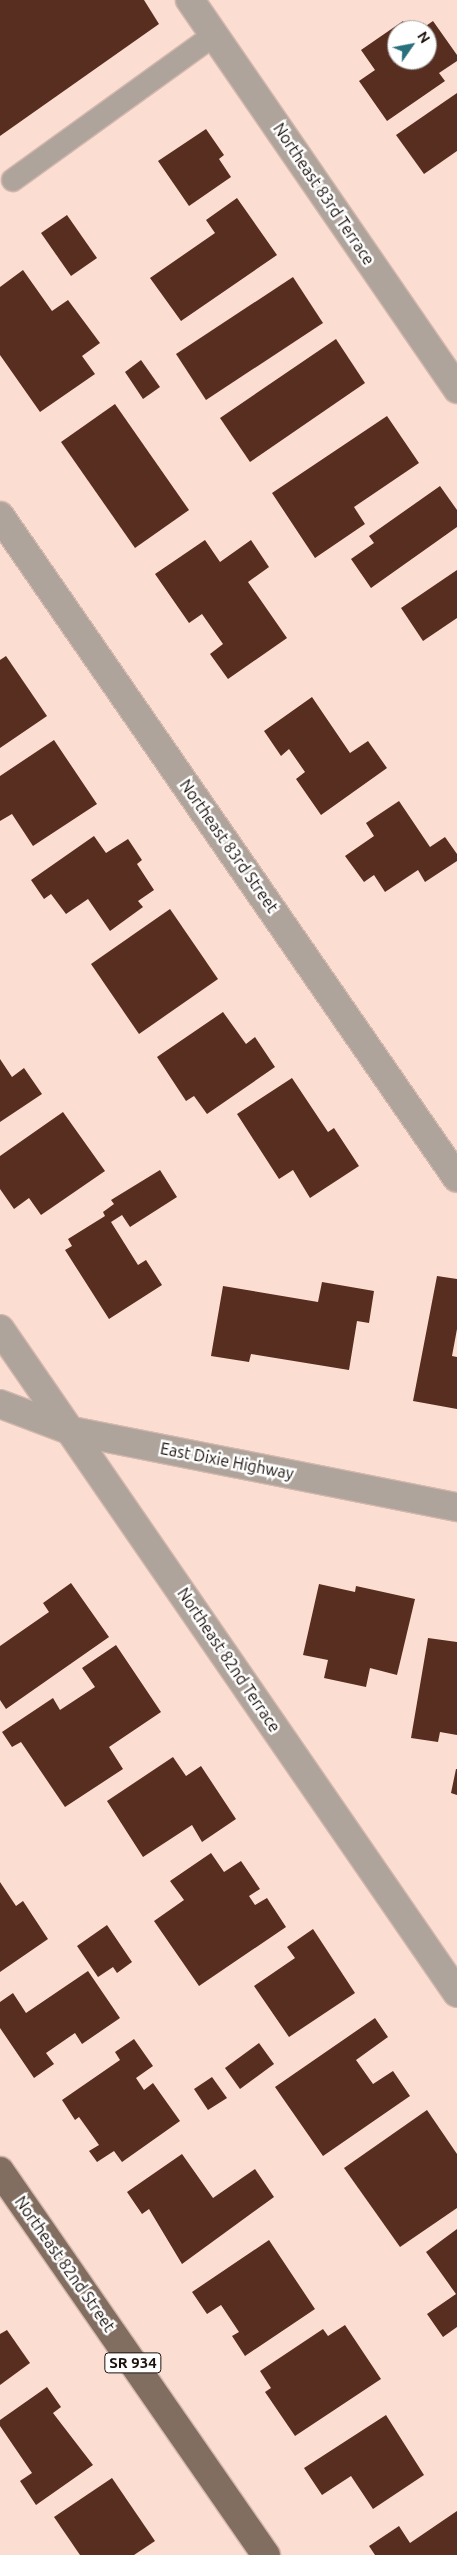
<!DOCTYPE html>
<style>
body{margin:0}
#map{position:relative;width:457px;height:2555px;overflow:hidden;background:#fcddd1;font-family:Ubuntu,sans-serif}
div>[style]{position:absolute}
.building>*{inset:0;background:#572e20}
.roads{filter:drop-shadow(1px 0 #d4b8ae) drop-shadow(-1px 0 #d4b8ae) drop-shadow(0 1px #d4b8ae) drop-shadow(0 -1px #d4b8ae)}
.service>*{height:22px;margin:-11px;padding:0 11px;transform-origin:11px;border-radius:11px;background:#afa49c}
.minor>*{height:28px;margin:-14px;padding:0 14px;transform-origin:14px;border-radius:14px;background:#afa49c}
.primary>*{height:28px;margin:-14px;padding:0 14px;transform-origin:14px;border-radius:14px;background:#826d61}
span{translate:-50% -50%;white-space:nowrap;text-align:center;line-height:1.15;-webkit-text-stroke:5px #fff;paint-order:stroke}
.shield-label span{padding:1px 4px;background:#fff;border:1px solid;border-radius:4px;-webkit-text-stroke-width:0}
.shield-label{font-size:15px;color:#1c120d;font-weight:700}
.street-label{font-size:16px;color:#1c120d}
.north{position:absolute;left:387px;top:20px;width:50px;height:50px;box-sizing:border-box;background:#fff;border:1px solid #a4a09e;border-radius:50%;rotate:57deg;font-size:14px;font-weight:700;line-height:20px;text-align:center;color:#1c120d}
.north::after{content:'';display:block;margin:auto;width:18px;height:22px;background:#28707c;clip-path:polygon(50% 0,100% 100%,50% 72%,0 100%)}
</style>
<div id="map">
<div class="building">
<i style="clip-path:polygon(0 0,144px 0,159px 24px,0 136px)"></i>
<i style="clip-path:polygon(403px 21px,409px 30px,397px 30px,397px 60px,427px 60px,427px 30px,420px 30px,433px 21px,457px 55px,457px 61px,439px 73px,445px 81px,387px 121px,359px 81px,375px 70px,361px 50px)"></i>
<i style="clip-path:polygon(457px 93px,457px 151px,424px 174px,396px 135px)"></i>
<i style="clip-path:polygon(206px 129px,224px 155px,219px 159px,231px 177px,189px 206px,158px 161px)"></i>
<i style="clip-path:polygon(237px 198px,277px 255px,181px 321px,150px 278px,215px 233px,206px 220px)"></i>
<i style="clip-path:polygon(67px 215px,97px 258px,71px 276px,41px 233px)"></i>
<i style="clip-path:polygon(23px 270px,52px 311px,68px 300px,100px 343px,82px 356px,95px 374px,40px 412px,0 355px,0 287px)"></i>
<i style="clip-path:polygon(293px 277px,323px 323px,206px 400px,176px 354px)"></i>
<i style="clip-path:polygon(336px 339px,365px 383px,250px 462px,220px 418px)"></i>
<i style="clip-path:polygon(141px 360px,160px 387px,143px 399px,125px 372px)"></i>
<i style="clip-path:polygon(115px 404px,189px 510px,135px 548px,61px 442px)"></i>
<i style="clip-path:polygon(387px 416px,419px 463px,354px 507px,365px 524px,315px 558px,272px 493px)"></i>
<i style="clip-path:polygon(440px 486px,457px 510px,457px 527px,371px 588px,351px 559px,374px 543px,369px 536px)"></i>
<i style="clip-path:polygon(205px 540px,220px 562px,251px 540px,269px 567px,248px 582px,287px 638px,228px 679px,210px 654px,223px 644px,202px 614px,189px 623px,155px 574px)"></i>
<i style="clip-path:polygon(457px 570px,457px 618px,423px 641px,401px 608px)"></i>
<i style="clip-path:polygon(6px 656px,47px 716px,0 748px,0 660px)"></i>
<i style="clip-path:polygon(312px 697px,350px 753px,368px 741px,387px 768px,321px 815px,296px 779px,305px 772px,289px 749px,281px 756px,264px 731px)"></i>
<i style="clip-path:polygon(54px 740px,97px 804px,33px 846px,12px 814px,0 821px,0 776px)"></i>
<i style="clip-path:polygon(399px 801px,430px 847px,445px 837px,457px 854px,457px 861px,425px 882px,418px 870px,385px 892px,374px 875px,364px 882px,345px 856px,374px 836px,366px 823px)"></i>
<i style="clip-path:polygon(94px 836px,106px 853px,128px 839px,142px 860px,137px 864px,154px 890px,138px 901px,143px 907px,110px 931px,88px 899px,66px 914px,51px 894px,44px 899px,31px 880px)"></i>
<i style="clip-path:polygon(170px 909px,218px 979px,139px 1034px,91px 964px)"></i>
<i style="clip-path:polygon(223px 1012px,246px 1044px,255px 1037px,275px 1067px,207px 1114px,194px 1096px,186px 1101px,157px 1057px)"></i>
<i style="clip-path:polygon(0 1059px,12px 1077px,24px 1068px,42px 1094px,0 1122px)"></i>
<i style="clip-path:polygon(292px 1078px,328px 1132px,334px 1128px,359px 1166px,310px 1198px,293px 1170px,279px 1179px,237px 1114px)"></i>
<i style="clip-path:polygon(63px 1112px,105px 1171px,41px 1215px,29px 1198px,14px 1209px,0 1189px,0 1156px)"></i>
<i style="clip-path:polygon(160px 1170px,177px 1197px,130px 1227px,122px 1215px,111px 1222px,138px 1265px,146px 1260px,162px 1285px,109px 1319px,65px 1250px,72px 1246px,68px 1239px,105px 1216px,103px 1212px,114px 1204px,111px 1200px)"></i>
<i style="clip-path:polygon(437px 1276px,457px 1279px,457px 1329px,452px 1356px,457px 1357px,457px 1409px,413px 1401px)"></i>
<i style="clip-path:polygon(322px 1282px,374px 1291px,369px 1323px,357px 1321px,349px 1370px,251px 1354px,249px 1362px,211px 1356px,223px 1286px,318px 1302px)"></i>
<i style="clip-path:polygon(71px 1583px,109px 1637px,6px 1709px,0 1700px,0 1646px,49px 1612px,43px 1603px)"></i>
<i style="clip-path:polygon(319px 1584px,355px 1592px,356px 1586px,415px 1599px,397px 1675px,370px 1668px,366px 1687px,324px 1678px,328px 1660px,303px 1655px)"></i>
<i style="clip-path:polygon(428px 1638px,457px 1642px,457px 1735px,440px 1732px,438px 1742px,411px 1738px)"></i>
<i style="clip-path:polygon(116px 1645px,161px 1712px,109px 1747px,123px 1769px,65px 1807px,21px 1742px,12px 1747px,2px 1732px,53px 1698px,60px 1710px,95px 1687px,82px 1668px)"></i>
<i style="clip-path:polygon(173px 1757px,186px 1776px,201px 1766px,236px 1819px,202px 1842px,192px 1825px,143px 1857px,107px 1801px)"></i>
<i style="clip-path:polygon(456px 1769px,457px 1769px,457px 1795px,451px 1793px)"></i>
<i style="clip-path:polygon(211px 1853px,224px 1872px,241px 1861px,260px 1889px,249px 1896px,255px 1905px,267px 1898px,286px 1927px,199px 1986px,154px 1921px,184px 1900px,170px 1881px)"></i>
<i style="clip-path:polygon(0 1882px,16px 1906px,23px 1901px,48px 1939px,0 1972px)"></i>
<i style="clip-path:polygon(107px 1925px,132px 1962px,117px 1973px,113px 1967px,98px 1977px,77px 1946px)"></i>
<i style="clip-path:polygon(313px 1929px,355px 1993px,289px 2037px,254px 1986px,295px 1958px,287px 1947px)"></i>
<i style="clip-path:polygon(88px 1971px,120px 2018px,82px 2044px,75px 2033px,46px 2053px,54px 2064px,34px 2078px,0 2028px,0 2002px,13px 1993px,26px 2013px)"></i>
<i style="clip-path:polygon(375px 2018px,388px 2037px,356px 2060px,373px 2084px,393px 2071px,410px 2096px,323px 2156px,275px 2087px)"></i>
<i style="clip-path:polygon(134px 2039px,153px 2066px,136px 2078px,144px 2090px,153px 2083px,180px 2121px,122px 2162px,114px 2151px,97px 2162px,89px 2151px,99px 2145px,79px 2117px,75px 2120px,62px 2100px,120px 2060px,115px 2052px)"></i>
<i style="clip-path:polygon(259px 2043px,274px 2064px,240px 2089px,225px 2068px)"></i>
<i style="clip-path:polygon(212px 2077px,227px 2098px,208px 2110px,194px 2089px)"></i>
<i style="clip-path:polygon(427px 2110px,457px 2154px,457px 2208px,400px 2247px,344px 2168px)"></i>
<i style="clip-path:polygon(182px 2154px,213px 2198px,255px 2169px,274px 2197px,182px 2264px,149px 2209px,142px 2214px,127px 2192px)"></i>
<i style="clip-path:polygon(457px 2229px,457px 2327px,443px 2337px,427px 2314px,456px 2294px,426px 2252px)"></i>
<i style="clip-path:polygon(269px 2240px,315px 2309px,245px 2356px,232px 2336px,239px 2332px,221px 2305px,207px 2314px,192px 2292px)"></i>
<i style="clip-path:polygon(345px 2325px,381px 2379px,295px 2436px,265px 2392px,271px 2388px,260px 2371px,323px 2329px,328px 2336px)"></i>
<i style="clip-path:polygon(7px 2330px,30px 2363px,0 2385px,0 2334px)"></i>
<i style="clip-path:polygon(47px 2387px,61px 2407px,53px 2413px,93px 2465px,36px 2505px,20px 2481px,32px 2473px,0 2426px,0 2420px)"></i>
<i style="clip-path:polygon(386px 2415px,424px 2475px,373px 2509px,351px 2476px,322px 2495px,304px 2468px)"></i>
<i style="clip-path:polygon(112px 2478px,155px 2541px,134px 2555px,80px 2555px,54px 2517px)"></i>
<i style="clip-path:polygon(457px 2511px,457px 2555px,375px 2555px,369px 2546px,399px 2526px,410px 2543px)"></i>
</div>
<div class="roads">
<div class="service">
<i style="left:13px;top:180px;width:248px;rotate:-35.8deg"></i>
</div>
<div class="minor">
<i style="left:190px;top:0;width:472px;rotate:55.5deg"></i>
<i style="left:0;top:516px;width:804px;rotate:55.38deg"></i>
<i style="left:0;top:1329px;width:806px;rotate:55.46deg"></i>
<i style="left:0;top:1404px;width:77px;rotate:20.6deg"></i>
<i style="left:72px;top:1431px;width:392px;rotate:11.2deg"></i>
</div>
<div class="primary">
<i style="left:0;top:2171px;width:467px;rotate:55.3deg"></i>
</div>
</div>
<div class="shield-label">
<span style="left:133px;top:2363px">SR 934</span>
</div>
<div class="street-label">
<span style="left:324px;top:194px;rotate:56deg">Northeast 83rd Terrace</span>
<span style="left:229px;top:846px;rotate:55deg">Northeast 83rd Street</span>
<span style="left:227px;top:1461px;rotate:11deg">East Dixie Highway</span>
<span style="left:229px;top:1660px;rotate:56deg">Northeast 82nd Terrace</span>
<span style="left:65px;top:2264px;rotate:55deg">Northeast 82nd Street</span>
</div>
<div class="north">N</div>
</div>
